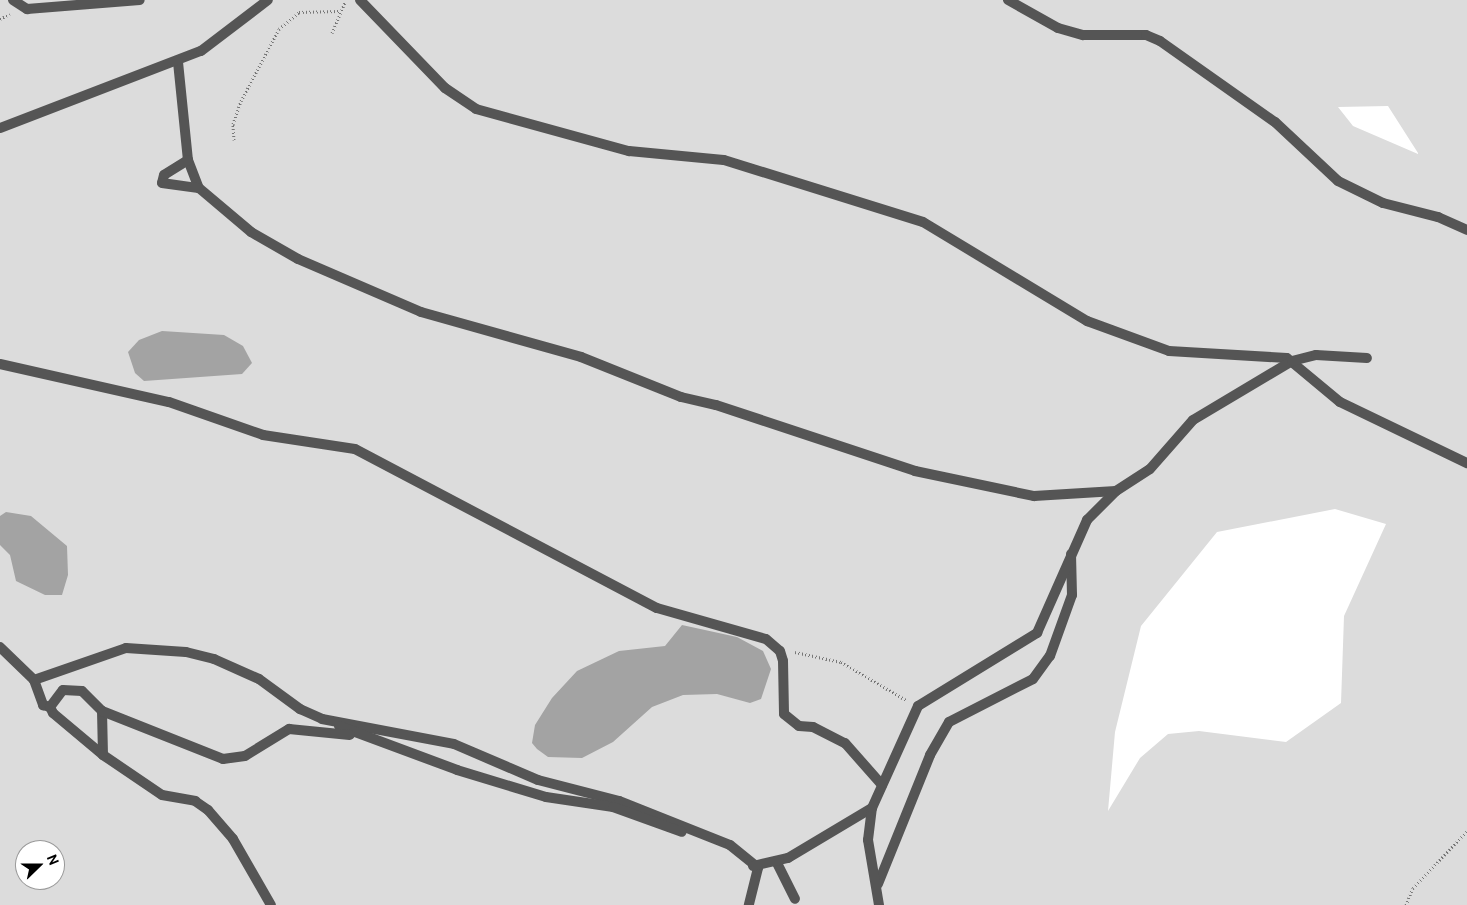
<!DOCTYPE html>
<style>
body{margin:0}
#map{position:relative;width:1467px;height:905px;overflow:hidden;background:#fff;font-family:Cabin,sans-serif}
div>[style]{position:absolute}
.green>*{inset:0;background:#dcdcdc}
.water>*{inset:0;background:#a3a3a3}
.path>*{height:3px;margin-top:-1.5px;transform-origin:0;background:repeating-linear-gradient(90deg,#777 0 1px,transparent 0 3.5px)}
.lane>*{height:10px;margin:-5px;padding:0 5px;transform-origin:5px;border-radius:5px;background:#555}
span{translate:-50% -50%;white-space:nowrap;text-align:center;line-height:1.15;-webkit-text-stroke:4px #fff;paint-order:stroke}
.north{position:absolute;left:15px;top:840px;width:50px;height:50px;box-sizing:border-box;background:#fff;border:1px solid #999;border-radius:50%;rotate:68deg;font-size:14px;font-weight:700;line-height:20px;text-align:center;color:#000}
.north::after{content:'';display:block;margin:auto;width:18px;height:22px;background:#000;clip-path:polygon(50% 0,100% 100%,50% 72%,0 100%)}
</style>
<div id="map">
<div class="green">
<i style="clip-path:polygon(evenodd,0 0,1467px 0,1467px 905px,0 905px,0 0,1388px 106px,1418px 153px,1418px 154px,1353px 126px,1338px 107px,1388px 106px,0 0,1335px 509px,1386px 524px,1344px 616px,1341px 703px,1286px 742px,1199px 731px,1168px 734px,1140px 758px,1108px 811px,1115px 732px,1141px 626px,1217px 532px,1335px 509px,0 0,25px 850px,55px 850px,55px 880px,25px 880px,25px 850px)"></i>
</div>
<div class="water">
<i style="clip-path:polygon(162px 331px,224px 335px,243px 346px,252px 363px,242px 374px,144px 381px,135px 373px,128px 352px,139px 340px)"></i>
<i style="clip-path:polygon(6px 512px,31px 516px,67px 546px,68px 575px,62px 595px,45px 595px,16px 581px,10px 555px,0 545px,0 516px)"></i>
<i style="clip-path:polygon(682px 625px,737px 637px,763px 651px,771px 669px,761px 699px,750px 703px,717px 694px,683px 695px,652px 707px,613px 742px,582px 758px,548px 757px,537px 749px,532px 743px,535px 725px,552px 698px,577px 671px,619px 651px,665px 646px)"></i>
</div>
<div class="path">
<i style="left:0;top:19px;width:11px;rotate:-27deg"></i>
<i style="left:332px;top:33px;width:34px;rotate:-67deg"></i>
<i style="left:234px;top:140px;width:16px;rotate:-94deg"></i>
<i style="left:233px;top:124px;width:24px;rotate:-71deg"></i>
<i style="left:241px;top:101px;width:81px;rotate:-62.2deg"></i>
<i style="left:279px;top:29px;width:26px;rotate:-40deg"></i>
<i style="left:299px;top:12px;width:40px;rotate:-1.4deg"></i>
<i style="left:795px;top:652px;width:47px;rotate:12.3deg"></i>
<i style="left:841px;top:662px;width:75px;rotate:30.3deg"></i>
<i style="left:1406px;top:905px;width:18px;rotate:-68deg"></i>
<i style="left:1413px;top:888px;width:79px;rotate:-46.5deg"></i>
</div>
<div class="lane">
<i style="left:13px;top:0;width:17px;rotate:33deg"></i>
<i style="left:27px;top:9px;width:113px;rotate:-4.6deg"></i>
<i style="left:360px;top:0;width:122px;rotate:46deg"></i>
<i style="left:445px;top:88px;width:37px;rotate:34deg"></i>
<i style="left:476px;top:109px;width:159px;rotate:15.4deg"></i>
<i style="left:629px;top:151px;width:95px;rotate:5.4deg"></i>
<i style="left:724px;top:160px;width:208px;rotate:17.3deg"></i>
<i style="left:923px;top:222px;width:192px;rotate:31.1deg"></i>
<i style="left:1087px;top:321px;width:87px;rotate:20.1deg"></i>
<i style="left:1169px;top:351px;width:118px;rotate:3.4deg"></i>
<i style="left:1287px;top:358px;width:69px;rotate:39.7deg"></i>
<i style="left:1340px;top:402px;width:141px;rotate:25.7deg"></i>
<i style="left:1008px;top:0;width:57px;rotate:29.2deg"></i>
<i style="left:1058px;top:28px;width:26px;rotate:16deg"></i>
<i style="left:1083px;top:35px;width:63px"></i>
<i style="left:1146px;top:35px;width:15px;rotate:23deg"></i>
<i style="left:1160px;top:41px;width:141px;rotate:35.2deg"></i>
<i style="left:1275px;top:122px;width:86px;rotate:43.1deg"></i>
<i style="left:1338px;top:181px;width:50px;rotate:26.1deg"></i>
<i style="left:1383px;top:203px;width:57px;rotate:14.3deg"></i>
<i style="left:1438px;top:217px;width:32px;rotate:24deg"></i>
<i style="left:178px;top:62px;width:99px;rotate:84.2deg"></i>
<i style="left:188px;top:160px;width:30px;rotate:69deg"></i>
<i style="left:199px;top:188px;width:68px;rotate:40.2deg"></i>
<i style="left:251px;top:232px;width:54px;rotate:29.9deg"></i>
<i style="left:298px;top:259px;width:134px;rotate:23.3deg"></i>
<i style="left:421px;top:312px;width:166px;rotate:15.7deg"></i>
<i style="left:581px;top:357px;width:108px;rotate:21.8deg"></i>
<i style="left:681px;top:397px;width:36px;rotate:13deg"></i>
<i style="left:716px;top:405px;width:210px;rotate:18.3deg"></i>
<i style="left:915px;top:471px;width:122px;rotate:11.9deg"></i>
<i style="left:1034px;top:496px;width:82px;rotate:-3.5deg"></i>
<i style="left:1116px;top:491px;width:40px;rotate:-32.9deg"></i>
<i style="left:1150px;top:469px;width:65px;rotate:-48.7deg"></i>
<i style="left:1193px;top:420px;width:115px;rotate:-30.8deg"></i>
<i style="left:1292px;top:361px;width:25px;rotate:-14deg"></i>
<i style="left:1316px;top:355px;width:51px;rotate:3.4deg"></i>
<i style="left:0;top:128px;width:215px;rotate:-21deg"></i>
<i style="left:201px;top:51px;width:84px;rotate:-37.3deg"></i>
<i style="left:188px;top:160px;width:28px;rotate:148deg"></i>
<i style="left:164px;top:175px;width:8px;rotate:104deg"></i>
<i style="left:162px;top:183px;width:37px;rotate:8deg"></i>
<i style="left:0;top:364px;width:173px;rotate:12.7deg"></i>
<i style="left:169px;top:402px;width:100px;rotate:19.3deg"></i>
<i style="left:263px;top:435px;width:93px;rotate:8.7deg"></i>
<i style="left:355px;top:449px;width:341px;rotate:27.8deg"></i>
<i style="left:657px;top:608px;width:113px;rotate:15.9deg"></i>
<i style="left:766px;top:639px;width:18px;rotate:41deg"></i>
<i style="left:780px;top:651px;width:10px;rotate:73deg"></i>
<i style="left:783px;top:661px;width:53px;rotate:88.9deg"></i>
<i style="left:784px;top:714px;width:19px;rotate:39deg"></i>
<i style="left:799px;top:726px;width:14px;rotate:4deg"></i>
<i style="left:813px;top:727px;width:36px;rotate:27deg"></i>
<i style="left:845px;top:743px;width:56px;rotate:48.6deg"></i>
<i style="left:0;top:647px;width:47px;rotate:44.1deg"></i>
<i style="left:34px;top:680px;width:27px;rotate:70deg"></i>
<i style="left:43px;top:705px;width:7px;rotate:16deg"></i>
<i style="left:34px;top:680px;width:97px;rotate:-19.2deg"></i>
<i style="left:126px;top:648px;width:60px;rotate:3.8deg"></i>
<i style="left:186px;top:652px;width:29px;rotate:14deg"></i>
<i style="left:214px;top:659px;width:49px;rotate:24deg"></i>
<i style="left:259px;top:679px;width:51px;rotate:36.2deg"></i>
<i style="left:300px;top:709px;width:24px;rotate:24deg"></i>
<i style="left:322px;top:719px;width:134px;rotate:10.7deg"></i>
<i style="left:454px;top:744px;width:91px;rotate:23.2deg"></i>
<i style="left:538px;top:780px;width:84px;rotate:14.5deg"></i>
<i style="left:619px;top:801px;width:119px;rotate:21.6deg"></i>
<i style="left:730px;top:845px;width:36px;rotate:39deg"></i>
<i style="left:758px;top:868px;width:38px;rotate:104deg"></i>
<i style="left:102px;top:711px;width:44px;rotate:88.7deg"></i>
<i style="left:103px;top:755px;width:71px;rotate:34.1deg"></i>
<i style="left:162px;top:795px;width:34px;rotate:10deg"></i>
<i style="left:195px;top:801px;width:16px;rotate:35deg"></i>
<i style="left:208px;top:810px;width:38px;rotate:49deg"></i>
<i style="left:233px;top:839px;width:76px;rotate:60.1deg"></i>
<i style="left:339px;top:726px;width:126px;rotate:20.4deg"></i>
<i style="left:457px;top:770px;width:93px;rotate:16.9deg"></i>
<i style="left:546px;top:797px;width:68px;rotate:8.5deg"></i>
<i style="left:613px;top:807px;width:73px;rotate:19.9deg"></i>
<i style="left:103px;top:755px;width:65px;rotate:-140deg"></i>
<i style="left:53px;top:713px;width:7px;rotate:-117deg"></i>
<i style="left:50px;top:707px;width:21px;rotate:-53deg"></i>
<i style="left:63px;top:690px;width:19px;rotate:3deg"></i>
<i style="left:82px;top:691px;width:28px;rotate:45deg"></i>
<i style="left:102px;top:711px;width:130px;rotate:21.6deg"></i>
<i style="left:223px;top:759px;width:22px;rotate:-8deg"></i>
<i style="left:245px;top:756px;width:52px;rotate:-31.5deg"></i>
<i style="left:289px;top:729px;width:61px;rotate:5.6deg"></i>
<i style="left:777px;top:863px;width:40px;rotate:63.4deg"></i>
<i style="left:753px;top:866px;width:36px;rotate:-13deg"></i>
<i style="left:788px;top:858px;width:98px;rotate:-30.8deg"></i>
<i style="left:878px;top:884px;width:139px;rotate:-68deg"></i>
<i style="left:930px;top:755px;width:38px;rotate:-60deg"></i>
<i style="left:949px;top:722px;width:94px;rotate:-27.1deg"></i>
<i style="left:1033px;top:679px;width:29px;rotate:-54deg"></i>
<i style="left:1050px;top:656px;width:65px;rotate:-70.2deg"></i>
<i style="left:1072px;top:595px;width:41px;rotate:-91.4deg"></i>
<i style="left:879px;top:905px;width:66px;rotate:-99.6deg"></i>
<i style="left:868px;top:840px;width:32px;rotate:-83deg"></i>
<i style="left:872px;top:808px;width:112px;rotate:-65.7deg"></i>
<i style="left:918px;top:706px;width:140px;rotate:-31.5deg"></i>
<i style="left:1037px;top:633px;width:124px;rotate:-66.1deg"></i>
<i style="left:1087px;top:520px;width:40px;rotate:-45deg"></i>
</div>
<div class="north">N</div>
</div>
